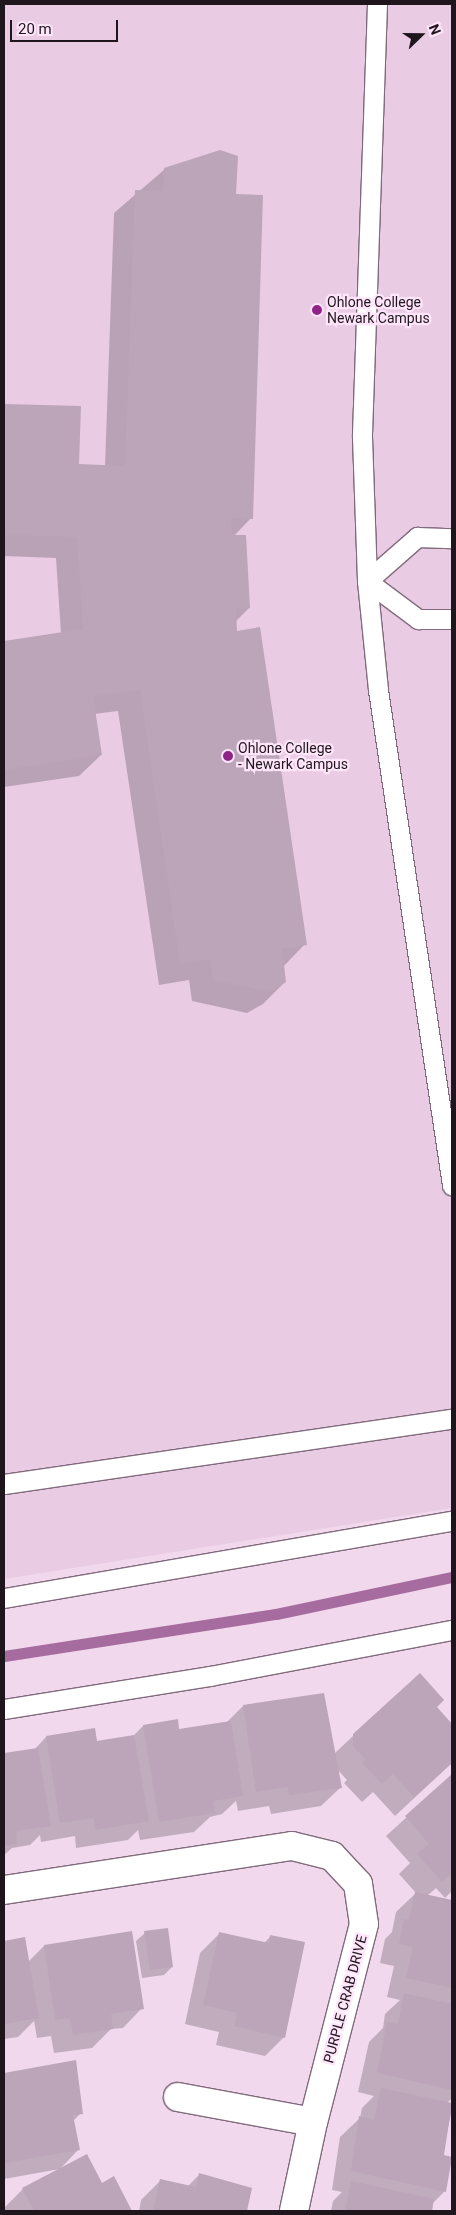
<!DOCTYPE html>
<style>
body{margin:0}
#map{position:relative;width:456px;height:2215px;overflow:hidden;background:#f1d8ec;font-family:Roboto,sans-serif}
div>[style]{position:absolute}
.built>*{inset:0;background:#e9cbe4}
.shadow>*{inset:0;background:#0003}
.stream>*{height:11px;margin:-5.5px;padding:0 5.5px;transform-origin:5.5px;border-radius:5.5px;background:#a76c9f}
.building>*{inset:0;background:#bca5b8}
.roads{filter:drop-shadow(1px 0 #806a7c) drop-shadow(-1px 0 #806a7c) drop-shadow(0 1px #806a7c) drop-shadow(0 -1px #806a7c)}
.service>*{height:19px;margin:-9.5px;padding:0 9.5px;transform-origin:9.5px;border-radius:9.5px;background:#fff}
.minor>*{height:28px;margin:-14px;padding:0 14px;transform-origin:14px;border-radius:14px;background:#fff}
.dots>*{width:14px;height:14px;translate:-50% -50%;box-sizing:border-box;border:2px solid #fee5fa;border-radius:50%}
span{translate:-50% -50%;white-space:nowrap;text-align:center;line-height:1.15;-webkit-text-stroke:4.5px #fee5fa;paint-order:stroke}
.poi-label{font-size:14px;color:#1f161d}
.left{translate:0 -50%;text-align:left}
.street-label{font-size:14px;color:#1f161d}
.frame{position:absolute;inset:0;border:5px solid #1f161d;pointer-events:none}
.north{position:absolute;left:396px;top:10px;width:50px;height:50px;-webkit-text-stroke:4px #fee5fa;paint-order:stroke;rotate:68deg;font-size:14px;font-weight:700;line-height:20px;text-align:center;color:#1f161d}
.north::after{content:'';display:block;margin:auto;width:18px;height:22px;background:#1f161d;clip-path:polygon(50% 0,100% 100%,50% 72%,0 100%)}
.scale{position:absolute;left:10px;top:20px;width:108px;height:22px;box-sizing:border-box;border:2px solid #1f161d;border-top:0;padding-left:6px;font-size:15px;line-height:18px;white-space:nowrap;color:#1f161d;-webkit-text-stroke:4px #fee5fa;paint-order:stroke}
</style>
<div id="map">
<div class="built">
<i style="clip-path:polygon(4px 4px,452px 4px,452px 1508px,4px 1579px)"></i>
</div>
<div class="shadow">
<i style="clip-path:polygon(165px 169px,235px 195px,251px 518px,233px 537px,249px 608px,235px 622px,305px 944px,284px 966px,285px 982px,263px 1004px,247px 1013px,192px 1001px,189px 980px,159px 985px,118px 711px,94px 714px,101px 755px,79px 776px,4px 787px,4px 642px,61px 634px,56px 558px,4px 556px,4px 405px,79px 408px,78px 465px,105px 466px,114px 213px)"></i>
<i style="clip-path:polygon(243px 1706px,334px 1754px,354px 1735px,435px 1707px,452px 1726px,452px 1763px,395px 1816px,373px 1792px,362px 1802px,344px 1783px,347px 1780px,337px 1769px,341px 1787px,321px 1806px,271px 1814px,269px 1806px,238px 1811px,236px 1801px,222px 1814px,210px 1817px,194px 1832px,140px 1840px,138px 1830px,128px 1840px,76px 1848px,75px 1836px,41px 1842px,40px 1835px,30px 1845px,12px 1848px,4px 1855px,4px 1754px,34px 1750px,46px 1737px,94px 1729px,96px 1742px,133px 1736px,143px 1726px,178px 1731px,226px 1723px)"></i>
<i style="clip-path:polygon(452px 1776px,452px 1891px,445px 1898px,436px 1888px,427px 1896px,452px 1901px,452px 2098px,447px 2103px,452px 2104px,452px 2109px,442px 2156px,452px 2158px,445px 2191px,432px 2204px,430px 2211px,331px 2211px,333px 2201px,342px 2192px,332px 2190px,340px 2137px,360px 2118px,362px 2108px,374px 2096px,358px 2092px,369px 2042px,383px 2028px,385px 2014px,400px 2000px,387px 1997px,394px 1966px,380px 1963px,385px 1939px,392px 1932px,396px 1912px,416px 1893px,399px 1874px,410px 1863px,386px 1836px)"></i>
<i style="clip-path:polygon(145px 1933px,172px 1967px,164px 1975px,142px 1978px,136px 1941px)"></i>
<i style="clip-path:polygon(219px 1934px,264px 1943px,271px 1936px,284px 2037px,265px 2056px,216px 2045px,219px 2032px,185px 2024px,200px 1953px)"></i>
<i style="clip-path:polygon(24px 1939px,28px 1962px,44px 1946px,142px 2008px,123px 2028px,111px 2029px,92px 2048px,54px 2053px,51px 2036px,37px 2038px,34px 2021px,18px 2037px,4px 2039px,4px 1942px)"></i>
<i style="clip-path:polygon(75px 2061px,81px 2113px,73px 2121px,79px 2149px,60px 2169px,4px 2179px,4px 2074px)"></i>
<i style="clip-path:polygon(199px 2175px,251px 2189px,246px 2211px,139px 2211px,141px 2200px,160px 2181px,187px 2187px)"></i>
<i style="clip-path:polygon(113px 2178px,130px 2211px,5px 2211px,4px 2208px,23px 2189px,101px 2184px)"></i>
</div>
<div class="stream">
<i style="left:4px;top:1656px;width:275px;rotate:-8.8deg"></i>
<i style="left:276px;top:1614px;width:180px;rotate:-11.9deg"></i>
</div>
<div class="building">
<i style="clip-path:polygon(220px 150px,238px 156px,236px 194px,263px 195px,253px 519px,231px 518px,232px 535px,246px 535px,250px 608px,236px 609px,237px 631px,260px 627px,307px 945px,282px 949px,286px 982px,270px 992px,213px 980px,210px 959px,180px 964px,140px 690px,93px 696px,102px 755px,4px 770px,4px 641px,83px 629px,77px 537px,4px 535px,4px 404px,81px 406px,79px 464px,125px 466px,135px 190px,163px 191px,164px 168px)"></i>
<i style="clip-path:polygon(420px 1673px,444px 1700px,437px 1707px,452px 1724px,452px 1763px,414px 1797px,393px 1774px,382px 1784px,362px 1763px,366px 1760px,353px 1746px,353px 1734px)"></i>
<i style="clip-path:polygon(324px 1693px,342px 1788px,289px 1795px,288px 1787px,256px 1792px,243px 1705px)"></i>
<i style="clip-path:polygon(178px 1719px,179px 1729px,231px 1721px,243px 1796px,213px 1801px,215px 1813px,159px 1822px,143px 1725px)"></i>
<i style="clip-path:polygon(95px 1728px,97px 1741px,134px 1735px,149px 1821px,95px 1830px,94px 1818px,60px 1823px,46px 1736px)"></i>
<i style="clip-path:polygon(38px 1748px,51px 1826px,16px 1831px,17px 1844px,4px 1846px,4px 1753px)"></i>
<i style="clip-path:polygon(452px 1774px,452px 1873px,442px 1882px,417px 1854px,429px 1844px,405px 1816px)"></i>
<i style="clip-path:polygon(415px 1892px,452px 1900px,452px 1988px,406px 1978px,413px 1947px,399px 1944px,404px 1919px,409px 1920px)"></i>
<i style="clip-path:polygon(168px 1928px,173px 1967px,150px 1970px,144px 1931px)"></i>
<i style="clip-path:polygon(132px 1931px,144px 2009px,111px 2014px,113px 2029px,73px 2035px,70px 2018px,55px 2020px,44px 1945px)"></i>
<i style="clip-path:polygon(219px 1932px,269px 1943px,270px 1935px,305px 1942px,285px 2038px,234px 2026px,237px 2013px,203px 2005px)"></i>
<i style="clip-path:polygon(25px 1937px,39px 2018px,4px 2024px,4px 1941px)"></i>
<i style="clip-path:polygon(404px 1993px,452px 2004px,452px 2090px,377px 2073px,387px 2022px,398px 2024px)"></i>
<i style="clip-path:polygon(76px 2060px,83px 2114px,73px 2115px,80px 2150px,4px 2163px,4px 2073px)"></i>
<i style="clip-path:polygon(381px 2088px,452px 2103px,444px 2155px,452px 2157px,446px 2192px,351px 2171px,359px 2116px,374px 2120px)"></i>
<i style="clip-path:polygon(87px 2154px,102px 2183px,114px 2176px,132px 2211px,34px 2211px,22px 2188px)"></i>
<i style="clip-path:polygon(199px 2173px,252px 2188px,247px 2211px,153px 2211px,160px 2179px,196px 2187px)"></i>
<i style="clip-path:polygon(351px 2181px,434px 2199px,432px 2211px,345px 2211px)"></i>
</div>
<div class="roads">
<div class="service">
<i style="left:377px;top:4px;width:433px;rotate:92deg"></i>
<i style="left:362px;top:437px;width:144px;rotate:88deg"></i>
<i style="left:367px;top:581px;width:110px;rotate:84.2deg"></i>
<i style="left:378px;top:690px;width:501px;rotate:81.5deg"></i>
<i style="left:367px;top:581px;width:67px;rotate:-41.3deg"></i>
<i style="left:417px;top:537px;width:35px;rotate:2deg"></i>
<i style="left:367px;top:581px;width:64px;rotate:36.7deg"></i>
<i style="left:418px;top:619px;width:34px"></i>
<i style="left:4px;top:1484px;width:453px;rotate:-8.3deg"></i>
<i style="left:4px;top:1598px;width:455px;rotate:-9.8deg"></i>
<i style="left:4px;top:1709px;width:209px;rotate:-9.1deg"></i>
<i style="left:210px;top:1676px;width:246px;rotate:-10.8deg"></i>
</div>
<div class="minor">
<i style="left:4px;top:1890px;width:291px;rotate:-8.7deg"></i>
<i style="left:292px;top:1846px;width:41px;rotate:14deg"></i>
<i style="left:332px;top:1856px;width:38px;rotate:47deg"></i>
<i style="left:358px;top:1884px;width:40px;rotate:81.5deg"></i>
<i style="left:364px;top:1924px;width:204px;rotate:104.4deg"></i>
<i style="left:313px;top:2122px;width:91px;rotate:102.1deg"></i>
<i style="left:178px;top:2097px;width:137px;rotate:10.5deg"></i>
</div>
</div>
<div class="dots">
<i style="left:317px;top:310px;background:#8f2386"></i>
<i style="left:228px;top:756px;background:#8f2386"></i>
</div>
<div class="poi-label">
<span class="left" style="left:327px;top:310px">Ohlone College<br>Newark Campus</span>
<span class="left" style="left:238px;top:756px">Ohlone College<br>- Newark Campus</span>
</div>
<div class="street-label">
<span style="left:345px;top:1999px;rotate:-75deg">PURPLE CRAB DRIVE</span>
</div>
<div class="frame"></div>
<div class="north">N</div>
<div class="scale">20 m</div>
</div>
